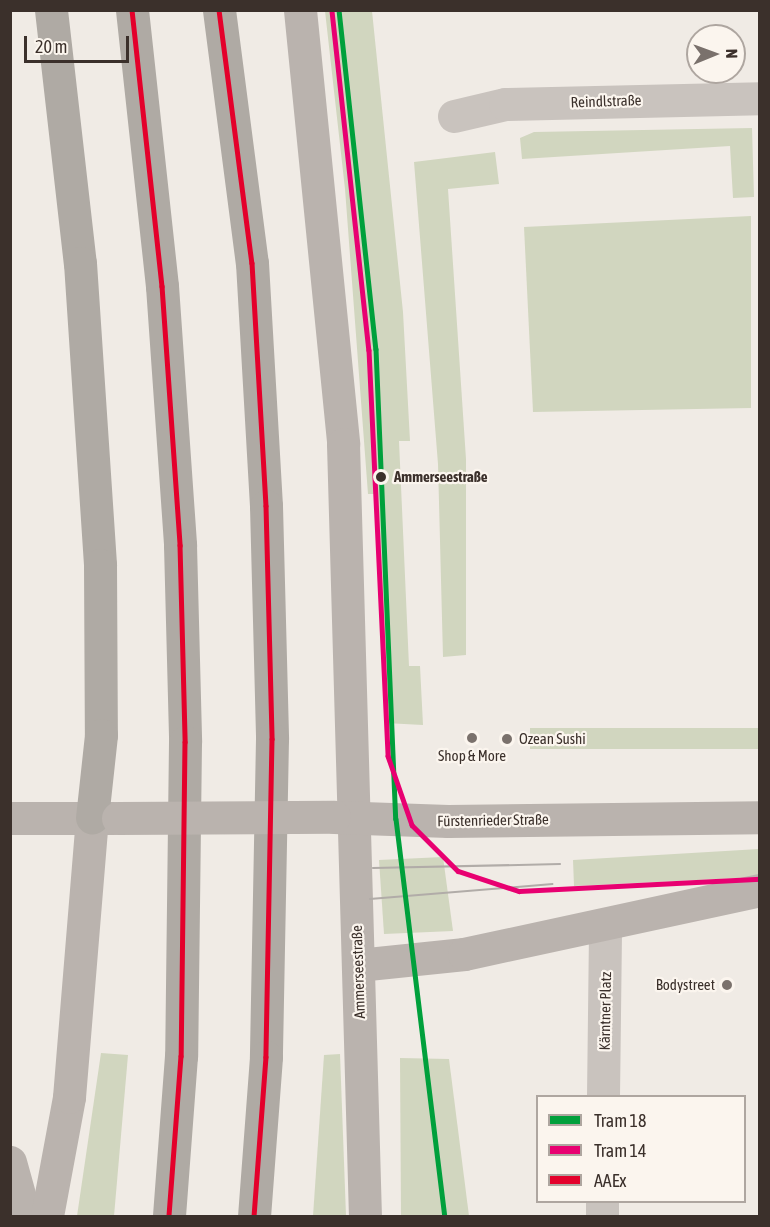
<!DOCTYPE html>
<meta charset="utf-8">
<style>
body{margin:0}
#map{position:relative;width:770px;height:1227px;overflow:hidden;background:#f0ebe5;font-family:"Asap Condensed",sans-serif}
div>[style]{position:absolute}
.green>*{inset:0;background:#d1d6bf}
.minor>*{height:33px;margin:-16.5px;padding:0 16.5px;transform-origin:16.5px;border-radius:16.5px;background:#c9c3be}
.secondary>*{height:33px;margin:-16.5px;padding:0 16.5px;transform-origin:16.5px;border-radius:16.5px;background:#bab3ae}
.motorway>*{height:33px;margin:-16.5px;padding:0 16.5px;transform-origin:16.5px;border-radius:16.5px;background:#afaaa4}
.tram>*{height:1.5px;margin:-0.75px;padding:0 0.75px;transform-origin:0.75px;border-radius:0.75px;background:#b1aca8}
.secondary-bridge>*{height:33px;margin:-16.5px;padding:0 16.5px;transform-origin:16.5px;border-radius:16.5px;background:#bab3ae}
.bus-1>*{height:4.5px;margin:-2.25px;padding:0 2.25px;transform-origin:2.25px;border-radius:2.25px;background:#e4002b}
.tram-1>*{height:4.5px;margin:-2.25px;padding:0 2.25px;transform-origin:2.25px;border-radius:2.25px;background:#00a03c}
.tram-2>*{height:4.5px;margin:-2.25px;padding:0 2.25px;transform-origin:2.25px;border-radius:2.25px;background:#e80071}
.dots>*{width:16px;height:16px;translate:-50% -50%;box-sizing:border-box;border:3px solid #fbf5ee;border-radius:50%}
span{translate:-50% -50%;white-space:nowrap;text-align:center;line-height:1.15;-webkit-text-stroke:4.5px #fbf5ee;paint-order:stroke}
.street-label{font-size:15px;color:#3b302b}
.stop-label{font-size:15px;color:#3b302b;font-weight:700}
.left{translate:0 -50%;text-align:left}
.poi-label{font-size:15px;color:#3b302b}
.right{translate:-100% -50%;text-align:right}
.frame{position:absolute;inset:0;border:12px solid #3b302b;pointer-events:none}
.legend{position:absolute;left:536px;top:1095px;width:210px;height:108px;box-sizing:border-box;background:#fbf5ee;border:2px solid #aea6a0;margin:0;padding:8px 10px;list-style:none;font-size:18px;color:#3b302b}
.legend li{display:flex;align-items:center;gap:12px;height:30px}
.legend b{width:30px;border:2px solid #aea6a0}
.north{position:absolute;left:686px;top:24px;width:60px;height:60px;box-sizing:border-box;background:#fbf5ee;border:2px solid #aea6a0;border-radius:50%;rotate:89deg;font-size:16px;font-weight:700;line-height:24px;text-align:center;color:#3b302b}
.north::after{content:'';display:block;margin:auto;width:21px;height:27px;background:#7a716c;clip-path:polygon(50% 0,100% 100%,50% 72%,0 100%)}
.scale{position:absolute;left:24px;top:36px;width:105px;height:27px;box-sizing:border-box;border:3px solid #3b302b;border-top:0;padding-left:8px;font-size:18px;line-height:21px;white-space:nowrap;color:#3b302b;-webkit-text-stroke:4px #fbf5ee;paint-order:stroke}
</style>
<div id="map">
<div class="green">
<i style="clip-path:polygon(325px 11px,372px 11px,403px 312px,410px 441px,399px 441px,409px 666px,420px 666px,423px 725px,385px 723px,377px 494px,368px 494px,345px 189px)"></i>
<i style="clip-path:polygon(752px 128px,754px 197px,733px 198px,730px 146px,522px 159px,520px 138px,534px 132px)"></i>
<i style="clip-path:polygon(495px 152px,499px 184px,448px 189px,466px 459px,466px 655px,443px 657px,438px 464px,414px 162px)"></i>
<i style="clip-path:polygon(751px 216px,751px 408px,533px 412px,524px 227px)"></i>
<i style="clip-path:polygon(530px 728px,759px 728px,759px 749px,530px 749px)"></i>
<i style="clip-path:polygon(759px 849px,759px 877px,574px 886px,573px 860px)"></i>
<i style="clip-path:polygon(443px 857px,453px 931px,384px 934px,379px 860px)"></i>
<i style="clip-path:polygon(101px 1053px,128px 1055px,114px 1216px,77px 1216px)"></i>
<i style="clip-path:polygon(340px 1054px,346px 1216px,313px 1216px,324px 1055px)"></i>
<i style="clip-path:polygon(400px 1058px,449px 1059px,469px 1216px,401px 1216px)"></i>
</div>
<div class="minor">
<i style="left:454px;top:116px;width:52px;rotate:-13.2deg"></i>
<i style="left:505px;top:104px;width:255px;rotate:-1.3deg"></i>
<i style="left:603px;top:1096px;width:170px;rotate:-89.3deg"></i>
<i style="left:602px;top:1216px;width:14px;rotate:-90deg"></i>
</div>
<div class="secondary">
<i style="left:300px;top:10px;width:436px;rotate:84.3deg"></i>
<i style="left:343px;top:444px;width:772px;rotate:88.37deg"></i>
<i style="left:334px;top:817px;width:114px;rotate:2deg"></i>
<i style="left:448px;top:821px;width:312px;rotate:-0.7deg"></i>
<i style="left:10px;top:818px;width:103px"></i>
<i style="left:358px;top:965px;width:107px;rotate:-5.9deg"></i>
<i style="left:464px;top:954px;width:303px;rotate:-12.2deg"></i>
<i style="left:10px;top:1162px;width:56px;rotate:74.5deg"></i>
<i style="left:47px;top:1216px;width:121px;rotate:-79.5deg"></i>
<i style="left:69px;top:1097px;width:280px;rotate:-85.3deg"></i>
</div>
<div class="motorway">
<i style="left:51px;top:10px;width:255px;rotate:83.5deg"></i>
<i style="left:80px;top:263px;width:303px;rotate:86.2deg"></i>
<i style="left:100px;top:565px;width:170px;rotate:89.7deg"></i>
<i style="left:101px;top:735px;width:83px;rotate:96.2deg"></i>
<i style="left:132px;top:10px;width:278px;rotate:83.8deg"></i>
<i style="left:162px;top:286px;width:260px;rotate:86deg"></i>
<i style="left:180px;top:545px;width:197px;rotate:88.5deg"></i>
<i style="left:185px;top:742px;width:314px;rotate:90.7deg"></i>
<i style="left:181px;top:1056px;width:160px;rotate:94.3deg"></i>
<i style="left:219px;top:10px;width:255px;rotate:82.6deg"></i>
<i style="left:252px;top:263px;width:243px;rotate:86.7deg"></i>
<i style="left:266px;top:506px;width:233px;rotate:88.5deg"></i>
<i style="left:272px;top:739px;width:318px;rotate:91.1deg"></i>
<i style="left:266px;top:1057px;width:159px;rotate:94.3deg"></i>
</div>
<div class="tram">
<i style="left:373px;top:868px;width:187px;rotate:-1.2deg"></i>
<i style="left:370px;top:899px;width:183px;rotate:-4.7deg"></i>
</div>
<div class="secondary-bridge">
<i style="left:118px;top:818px;width:216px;rotate:-0.3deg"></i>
</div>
<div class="bus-1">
<i style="left:132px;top:10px;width:278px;rotate:83.8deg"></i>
<i style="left:162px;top:286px;width:260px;rotate:86deg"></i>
<i style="left:180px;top:545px;width:197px;rotate:88.5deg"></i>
<i style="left:185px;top:742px;width:314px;rotate:90.7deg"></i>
<i style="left:181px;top:1056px;width:160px;rotate:94.3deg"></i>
<i style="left:219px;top:10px;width:255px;rotate:82.6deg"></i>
<i style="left:252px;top:263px;width:243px;rotate:86.7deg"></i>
<i style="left:266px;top:506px;width:233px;rotate:88.5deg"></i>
<i style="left:272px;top:739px;width:318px;rotate:91.1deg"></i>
<i style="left:266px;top:1057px;width:159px;rotate:94.3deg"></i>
</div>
<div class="tram-1">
<i style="left:339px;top:10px;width:341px;rotate:83.8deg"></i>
<i style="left:376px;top:349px;width:470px;rotate:87.6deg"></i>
<i style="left:396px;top:819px;width:400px;rotate:83deg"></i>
</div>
<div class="tram-2">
<i style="left:332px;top:11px;width:341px;rotate:83.8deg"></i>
<i style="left:369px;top:350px;width:406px;rotate:87.3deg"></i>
<i style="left:388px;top:756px;width:73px;rotate:70.8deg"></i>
<i style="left:412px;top:825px;width:65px;rotate:45deg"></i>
<i style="left:458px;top:871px;width:64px;rotate:18.2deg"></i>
<i style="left:519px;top:891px;width:241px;rotate:-2.9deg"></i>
</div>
<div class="dots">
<i style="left:381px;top:477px;background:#3b302b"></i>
<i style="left:472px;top:738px;background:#7a716c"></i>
<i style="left:507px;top:739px;background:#7a716c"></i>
<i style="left:727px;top:985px;background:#7a716c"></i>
</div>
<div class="street-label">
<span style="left:606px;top:101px;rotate:-2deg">Reindlstraße</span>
<span style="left:493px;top:820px;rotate:-1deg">Fürstenrieder Straße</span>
<span style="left:358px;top:972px;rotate:-92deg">Ammerseestraße</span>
<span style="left:605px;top:1011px;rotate:-89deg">Kärntner Platz</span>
</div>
<div class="stop-label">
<span class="left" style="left:394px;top:477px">Ammerseestraße</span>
</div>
<div class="poi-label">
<span class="left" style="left:519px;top:739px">Ozean Sushi</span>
<span style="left:472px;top:756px">Shop &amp; More</span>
<span class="right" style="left:715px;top:985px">Bodystreet</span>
</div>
<div class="frame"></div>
<ul class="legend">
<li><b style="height:8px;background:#00a03c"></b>Tram 18</li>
<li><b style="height:8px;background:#e80071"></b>Tram 14</li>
<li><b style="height:8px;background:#e4002b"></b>AAEx</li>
</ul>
<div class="north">N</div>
<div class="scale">20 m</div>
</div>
